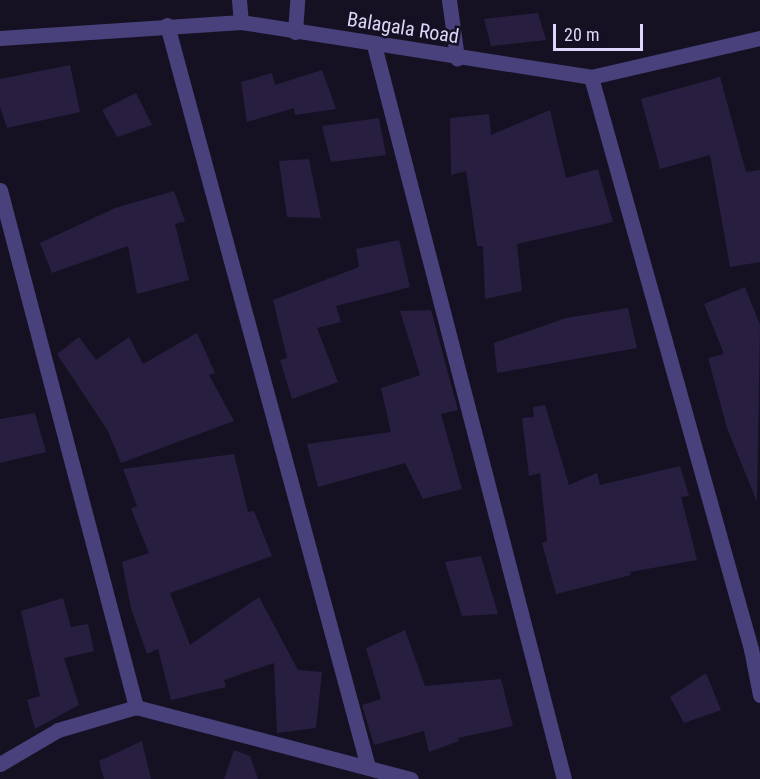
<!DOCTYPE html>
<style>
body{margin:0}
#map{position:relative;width:760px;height:779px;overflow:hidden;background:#151122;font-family:"Roboto Condensed",sans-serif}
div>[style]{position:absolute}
.building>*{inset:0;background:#281f40}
.street>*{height:15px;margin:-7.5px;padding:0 7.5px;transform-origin:7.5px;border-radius:7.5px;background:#48417b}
span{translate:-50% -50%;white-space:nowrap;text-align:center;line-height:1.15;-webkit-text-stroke:5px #151122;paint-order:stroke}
.street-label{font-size:20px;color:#ddd6fa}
.scale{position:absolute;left:553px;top:24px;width:90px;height:27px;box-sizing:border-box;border:3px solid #ddd6fa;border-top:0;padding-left:8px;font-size:18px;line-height:21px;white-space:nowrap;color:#ddd6fa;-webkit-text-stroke:4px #151122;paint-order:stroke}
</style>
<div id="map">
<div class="building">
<i style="clip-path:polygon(538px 13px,546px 40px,491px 46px,484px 19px)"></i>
<i style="clip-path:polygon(70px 65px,80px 112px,7px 128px,0 107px,0 79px)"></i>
<i style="clip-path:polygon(322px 70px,336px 109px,295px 115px,294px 108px,247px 122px,241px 82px,272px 73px,275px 85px)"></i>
<i style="clip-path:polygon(720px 77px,746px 172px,760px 170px,760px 262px,730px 267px,710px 155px,660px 169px,641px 99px)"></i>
<i style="clip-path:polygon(136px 93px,152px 125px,117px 137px,102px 110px)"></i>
<i style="clip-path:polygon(550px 110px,566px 178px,598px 169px,613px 222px,517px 244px,522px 291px,485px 299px,483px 246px,477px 246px,466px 171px,451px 175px,450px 118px,489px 114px,491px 135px)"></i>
<i style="clip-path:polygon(379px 118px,386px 155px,331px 162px,322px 126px)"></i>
<i style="clip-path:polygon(309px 159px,321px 218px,287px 217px,279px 161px)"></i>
<i style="clip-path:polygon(174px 191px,185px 221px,175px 224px,189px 280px,137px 294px,128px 246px,52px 273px,40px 243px,115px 208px)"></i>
<i style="clip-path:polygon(399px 240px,410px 287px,336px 306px,341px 322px,317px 328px,338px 382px,292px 399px,280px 360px,287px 358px,273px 300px,359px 267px,356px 249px)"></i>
<i style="clip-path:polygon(745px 287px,760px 325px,757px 502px,727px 428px,708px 358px,724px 354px,704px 304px)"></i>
<i style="clip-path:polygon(628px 308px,637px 348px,497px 373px,494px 343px,566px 318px)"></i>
<i style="clip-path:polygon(431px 310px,458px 410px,441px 414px,462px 489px,423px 499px,405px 463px,318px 487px,307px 444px,391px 432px,381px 388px,420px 375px,400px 311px)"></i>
<i style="clip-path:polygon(197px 333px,215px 373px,209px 375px,234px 421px,121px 463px,108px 431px,57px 354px,79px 337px,96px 360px,129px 337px,143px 364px)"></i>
<i style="clip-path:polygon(545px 405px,569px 485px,597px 473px,600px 485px,680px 466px,689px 496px,681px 497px,697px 560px,630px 572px,631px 575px,556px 594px,542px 543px,547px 541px,540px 473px,529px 476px,522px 418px,534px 417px,533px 407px)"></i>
<i style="clip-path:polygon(35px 413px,46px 452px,0 463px,0 419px)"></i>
<i style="clip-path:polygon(234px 454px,248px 512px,254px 511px,272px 556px,170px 593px,190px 645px,259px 597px,298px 670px,322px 672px,316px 728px,277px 733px,274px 663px,224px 680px,226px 687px,171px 700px,158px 649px,147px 654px,131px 608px,122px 562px,149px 553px,131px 509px,137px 506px,123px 469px)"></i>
<i style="clip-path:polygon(481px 556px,498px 614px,462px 616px,445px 562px)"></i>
<i style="clip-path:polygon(63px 598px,71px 627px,88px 624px,94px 651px,64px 658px,79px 705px,35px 729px,27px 700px,40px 696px,21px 611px)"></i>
<i style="clip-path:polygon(405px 630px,425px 686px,501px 679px,513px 726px,458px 738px,459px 741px,429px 752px,424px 731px,374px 745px,362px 705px,381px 699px,366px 648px)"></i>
<i style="clip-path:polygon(706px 673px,721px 710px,684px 723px,670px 697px)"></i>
<i style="clip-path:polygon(142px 741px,151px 779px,104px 779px,99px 761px)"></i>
<i style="clip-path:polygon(234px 750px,250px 756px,258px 779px,224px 779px)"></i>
</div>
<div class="street">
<i style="left:239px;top:0;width:22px;rotate:85deg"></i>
<i style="left:449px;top:0;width:59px;rotate:82.1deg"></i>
<i style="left:167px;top:25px;width:769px;rotate:74.84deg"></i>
<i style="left:295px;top:32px;width:32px;rotate:-86deg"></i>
<i style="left:0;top:38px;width:242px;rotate:-3.8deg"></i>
<i style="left:241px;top:22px;width:354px;rotate:8.9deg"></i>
<i style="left:591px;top:77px;width:173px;rotate:-13deg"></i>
<i style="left:374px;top:45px;width:758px;rotate:75.49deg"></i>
<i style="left:591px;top:77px;width:594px;rotate:74.37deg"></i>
<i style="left:751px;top:649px;width:47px;rotate:78.9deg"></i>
<i style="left:0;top:190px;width:535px;rotate:75.26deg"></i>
<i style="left:0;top:764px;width:67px;rotate:-30.4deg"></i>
<i style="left:58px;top:730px;width:81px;rotate:-16.4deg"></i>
<i style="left:136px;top:707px;width:284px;rotate:14.7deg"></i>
</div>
<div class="street-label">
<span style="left:403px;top:28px;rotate:9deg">Balagala Road</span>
</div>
<div class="scale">20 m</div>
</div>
